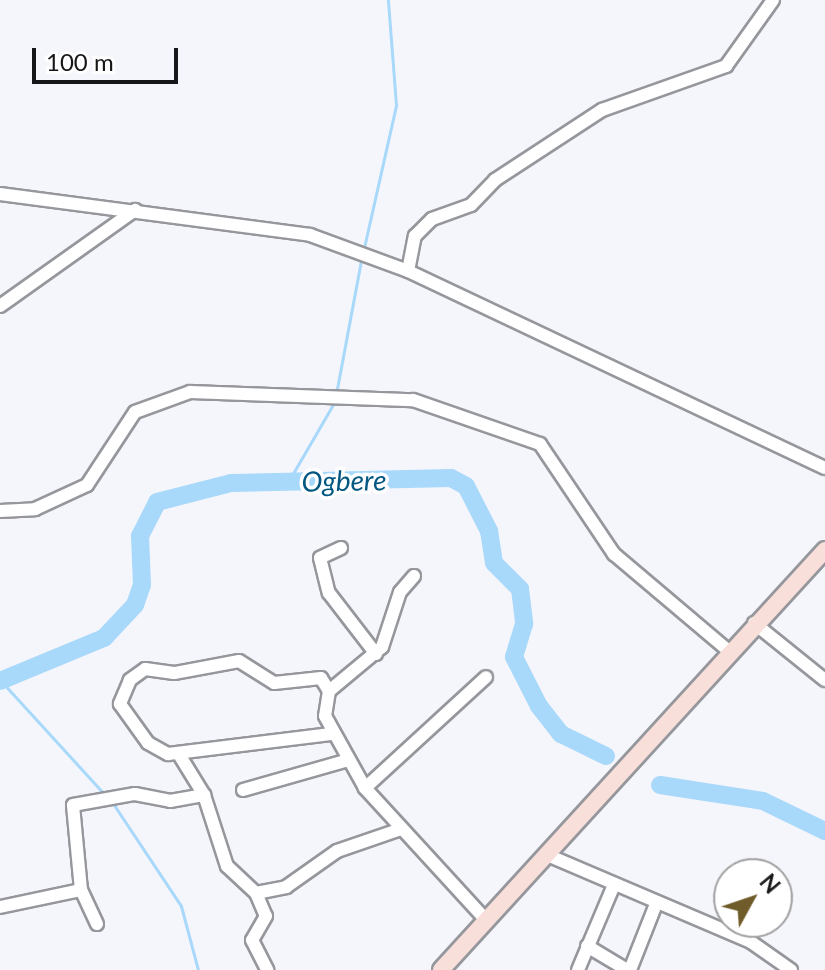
<!DOCTYPE html>
<style>
body{margin:0}
#map{position:relative;width:825px;height:970px;overflow:hidden;background:#f5f6fc;font-family:Lato,sans-serif}
div>[style]{position:absolute}
.stream>*{height:3px;margin:-1.5px;padding:0 1.5px;transform-origin:1.5px;border-radius:1.5px;background:#a8d8fa}
.river>*{height:18px;margin:-9px;padding:0 9px;transform-origin:9px;border-radius:9px;background:#a8d8fa}
.roads{filter:drop-shadow(2px 0 #96979d) drop-shadow(-2px 0 #96979d) drop-shadow(0 2px #96979d) drop-shadow(0 -2px #96979d)}
.minor>*{height:12px;margin:-6px;padding:0 6px;transform-origin:6px;border-radius:6px;background:#fff}
.major>*{height:16px;margin:-8px;padding:0 8px;transform-origin:8px;border-radius:8px;background:#f8dfd9}
span{translate:-50% -50%;white-space:nowrap;text-align:center;line-height:1.15;-webkit-text-stroke:7px #fff;paint-order:stroke}
.water-label{font-size:28px;color:#015781;font-style:italic}
.north{position:absolute;left:713px;top:858px;width:80px;height:80px;box-sizing:border-box;background:#fff;border:2px solid #a2a2a3;border-radius:50%;rotate:50deg;font-size:22px;font-weight:700;line-height:32px;text-align:center;color:#171719}
.north::after{content:'';display:block;margin:auto;width:28px;height:36px;background:#705b2a;clip-path:polygon(50% 0,100% 100%,50% 72%,0 100%)}
.scale{position:absolute;left:32px;top:48px;width:146px;height:36px;box-sizing:border-box;border:4px solid #171719;border-top:0;padding-left:10px;font-size:24px;line-height:28px;white-space:nowrap;color:#171719;-webkit-text-stroke:6px #fff;paint-order:stroke}
</style>
<div id="map">
<div class="stream">
<i style="left:363px;top:252px;width:151px;rotate:-77.3deg"></i>
<i style="left:396px;top:105px;width:105px;rotate:-94.4deg"></i>
<i style="left:336px;top:394px;width:136px;rotate:-79.4deg"></i>
<i style="left:288px;top:482px;width:94px;rotate:-59.9deg"></i>
<i style="left:1px;top:681px;width:156px;rotate:47.6deg"></i>
<i style="left:112px;top:802px;width:125px;rotate:56.4deg"></i>
<i style="left:181px;top:906px;width:66px;rotate:75.1deg"></i>
</div>
<div class="river">
<i style="left:0;top:681px;width:113px;rotate:-22.5deg"></i>
<i style="left:104px;top:638px;width:45px;rotate:-46.8deg"></i>
<i style="left:135px;top:605px;width:21px;rotate:-71deg"></i>
<i style="left:142px;top:585px;width:49px;rotate:-92.3deg"></i>
<i style="left:140px;top:536px;width:38px;rotate:-63deg"></i>
<i style="left:157px;top:502px;width:76px;rotate:-14.4deg"></i>
<i style="left:231px;top:483px;width:220px;rotate:-1.3deg"></i>
<i style="left:451px;top:478px;width:17px;rotate:28deg"></i>
<i style="left:466px;top:486px;width:51px;rotate:62.9deg"></i>
<i style="left:489px;top:531px;width:32px;rotate:81deg"></i>
<i style="left:494px;top:563px;width:37px;rotate:45deg"></i>
<i style="left:520px;top:589px;width:35px;rotate:83deg"></i>
<i style="left:524px;top:624px;width:34px;rotate:107deg"></i>
<i style="left:514px;top:657px;width:55px;rotate:63deg"></i>
<i style="left:539px;top:706px;width:36px;rotate:52deg"></i>
<i style="left:561px;top:734px;width:50px;rotate:26.1deg"></i>
<i style="left:660px;top:785px;width:104px;rotate:8.8deg"></i>
<i style="left:763px;top:801px;width:69px;rotate:25.8deg"></i>
</div>
<div class="roads">
<div class="minor">
<i style="left:0;top:194px;width:313px;rotate:7.5deg"></i>
<i style="left:310px;top:235px;width:104px;rotate:20.2deg"></i>
<i style="left:408px;top:271px;width:461px;rotate:25.3deg"></i>
<i style="left:408px;top:271px;width:36px;rotate:-79deg"></i>
<i style="left:415px;top:236px;width:24px;rotate:-45deg"></i>
<i style="left:432px;top:219px;width:41px;rotate:-19.7deg"></i>
<i style="left:471px;top:205px;width:35px;rotate:-46deg"></i>
<i style="left:495px;top:180px;width:128px;rotate:-33.2deg"></i>
<i style="left:602px;top:110px;width:132px;rotate:-19.5deg"></i>
<i style="left:726px;top:66px;width:81px;rotate:-54.5deg"></i>
<i style="left:0;top:306px;width:166px;rotate:-35.4deg"></i>
<i style="left:0;top:511px;width:35px;rotate:-3deg"></i>
<i style="left:35px;top:509px;width:57px;rotate:-24.8deg"></i>
<i style="left:87px;top:485px;width:87px;rotate:-56.7deg"></i>
<i style="left:135px;top:412px;width:59px;rotate:-20deg"></i>
<i style="left:190px;top:392px;width:223px;rotate:2.1deg"></i>
<i style="left:413px;top:400px;width:134px;rotate:19.1deg"></i>
<i style="left:540px;top:444px;width:133px;rotate:56.1deg"></i>
<i style="left:614px;top:554px;width:152px;rotate:40.2deg"></i>
<i style="left:341px;top:548px;width:23px;rotate:155deg"></i>
<i style="left:320px;top:558px;width:36px;rotate:76deg"></i>
<i style="left:329px;top:593px;width:77px;rotate:52.4deg"></i>
<i style="left:414px;top:576px;width:21px;rotate:131deg"></i>
<i style="left:400px;top:592px;width:58px;rotate:108.1deg"></i>
<i style="left:382px;top:647px;width:69px;rotate:140.3deg"></i>
<i style="left:329px;top:691px;width:25px;rotate:99deg"></i>
<i style="left:325px;top:716px;width:82px;rotate:60.9deg"></i>
<i style="left:365px;top:788px;width:179px;rotate:47.5deg"></i>
<i style="left:754px;top:623px;width:91px;rotate:38.8deg"></i>
<i style="left:329px;top:691px;width:15px;rotate:-122deg"></i>
<i style="left:321px;top:678px;width:47px;rotate:173.9deg"></i>
<i style="left:274px;top:683px;width:41px;rotate:-147.8deg"></i>
<i style="left:239px;top:661px;width:66px;rotate:169.5deg"></i>
<i style="left:174px;top:673px;width:29px;rotate:-172deg"></i>
<i style="left:145px;top:669px;width:19px;rotate:144deg"></i>
<i style="left:130px;top:680px;width:26px;rotate:113deg"></i>
<i style="left:120px;top:704px;width:48px;rotate:54.3deg"></i>
<i style="left:148px;top:743px;width:23px;rotate:29deg"></i>
<i style="left:168px;top:754px;width:164px;rotate:-7deg"></i>
<i style="left:180px;top:756px;width:46px;rotate:58.4deg"></i>
<i style="left:204px;top:795px;width:75px;rotate:72.1deg"></i>
<i style="left:227px;top:866px;width:40px;rotate:43deg"></i>
<i style="left:256px;top:893px;width:31px;rotate:-11deg"></i>
<i style="left:286px;top:887px;width:62px;rotate:-35.2deg"></i>
<i style="left:337px;top:851px;width:65px;rotate:-19deg"></i>
<i style="left:365px;top:788px;width:164px;rotate:-42.5deg"></i>
<i style="left:243px;top:790px;width:106px;rotate:-15.9deg"></i>
<i style="left:545px;top:854px;width:224px;rotate:23.1deg"></i>
<i style="left:751px;top:942px;width:49px;rotate:35deg"></i>
<i style="left:256px;top:893px;width:25px;rotate:67deg"></i>
<i style="left:266px;top:916px;width:28px;rotate:120deg"></i>
<i style="left:252px;top:940px;width:34px;rotate:63deg"></i>
<i style="left:0;top:907px;width:83px;rotate:-11.9deg"></i>
<i style="left:97px;top:924px;width:38px;rotate:-115deg"></i>
<i style="left:81px;top:890px;width:85px;rotate:-95.4deg"></i>
<i style="left:73px;top:805px;width:63px;rotate:-10.1deg"></i>
<i style="left:135px;top:794px;width:36px;rotate:11deg"></i>
<i style="left:170px;top:801px;width:35px;rotate:-10deg"></i>
<i style="left:587px;top:946px;width:47px;rotate:31deg"></i>
<i style="left:578px;top:970px;width:90px;rotate:-67.1deg"></i>
<i style="left:630px;top:970px;width:71px;rotate:-68.5deg"></i>
</div>
<div class="major">
<i style="left:441px;top:970px;width:569px;rotate:-47.56deg"></i>
</div>
</div>
<div class="water-label">
<span style="left:344px;top:480px;rotate:-1deg">Ogbere</span>
</div>
<div class="north">N</div>
<div class="scale">100 m</div>
</div>
